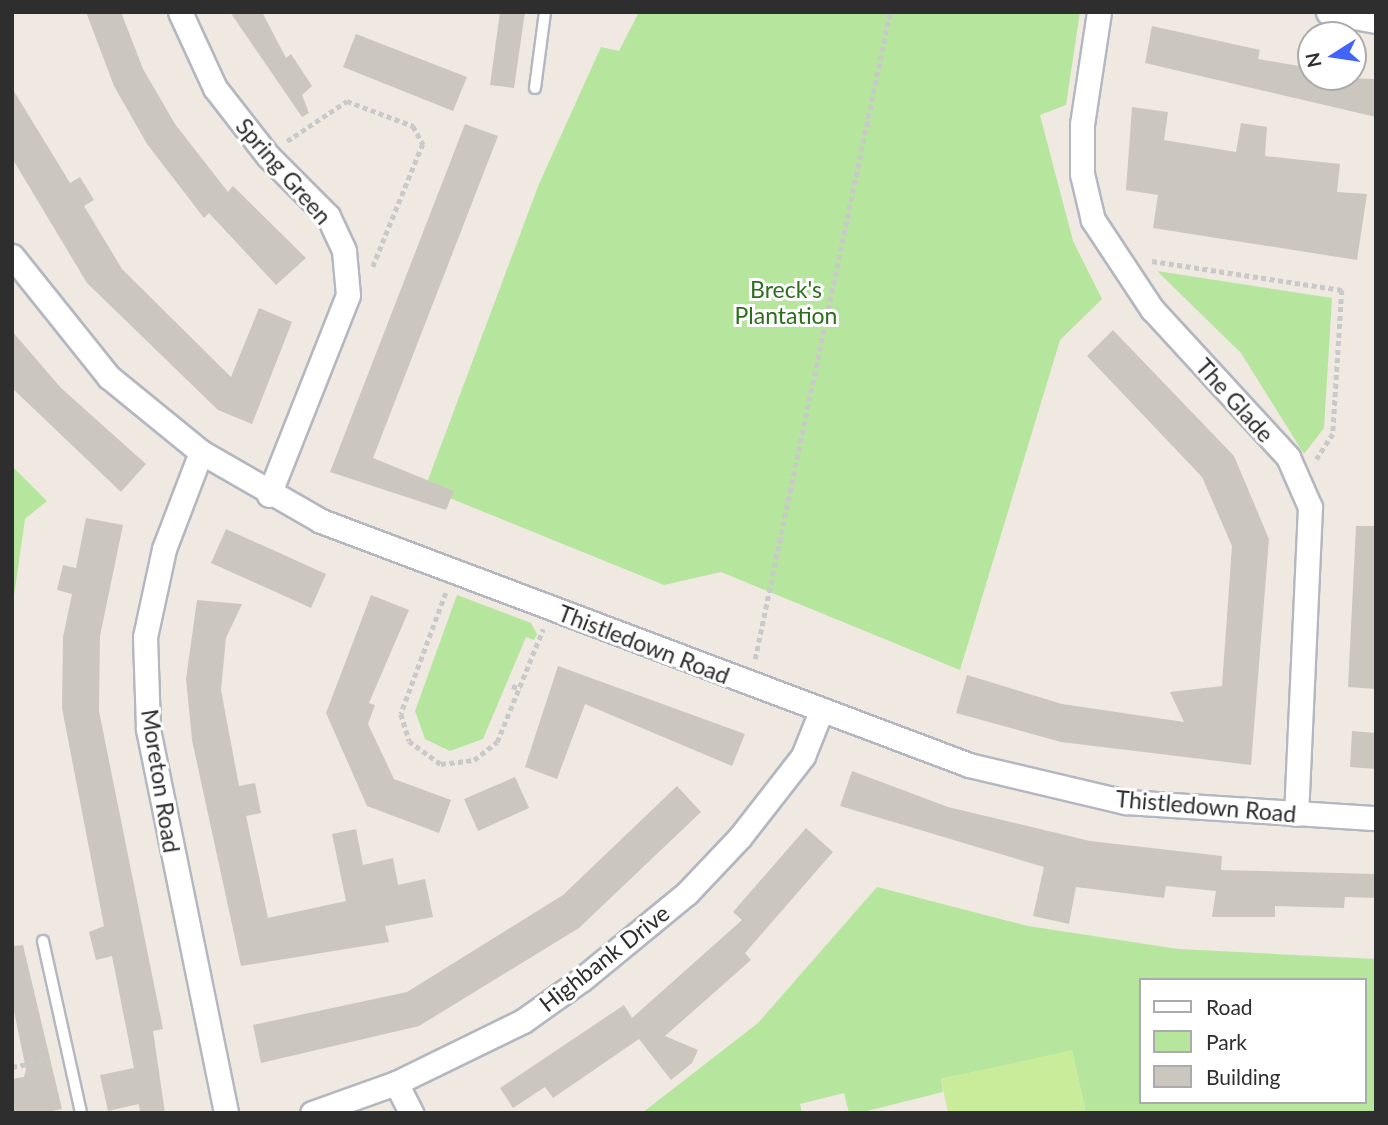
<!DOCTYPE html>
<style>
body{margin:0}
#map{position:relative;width:1388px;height:1125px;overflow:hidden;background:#efe9e1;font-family:Lato,sans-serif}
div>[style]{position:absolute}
.green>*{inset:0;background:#b6e59e}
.pitch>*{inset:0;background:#c9ec9a}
.building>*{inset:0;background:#cbc7bf}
.path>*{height:4.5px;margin-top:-2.25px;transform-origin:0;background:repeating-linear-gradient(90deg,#c9c9c9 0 5px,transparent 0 8.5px)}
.roads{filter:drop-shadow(2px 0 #b4b7c1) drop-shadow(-2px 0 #b4b7c1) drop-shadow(0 2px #b4b7c1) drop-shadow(0 -2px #b4b7c1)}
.lane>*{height:10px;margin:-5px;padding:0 5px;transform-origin:5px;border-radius:5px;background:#fff}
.street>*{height:23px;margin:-11.5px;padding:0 11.5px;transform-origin:11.5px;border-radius:11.5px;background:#fff}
span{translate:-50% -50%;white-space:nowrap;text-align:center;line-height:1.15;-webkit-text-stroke:6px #fff;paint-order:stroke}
.street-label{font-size:23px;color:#2e2e2e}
.park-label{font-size:23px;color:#2c6e1b}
.frame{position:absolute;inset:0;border:14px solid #2e2e2e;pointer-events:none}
.legend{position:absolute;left:1139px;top:978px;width:228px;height:126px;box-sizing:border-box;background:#fff;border:2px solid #ababab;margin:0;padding:9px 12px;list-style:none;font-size:21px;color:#2e2e2e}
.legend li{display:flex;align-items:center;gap:14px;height:35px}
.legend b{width:35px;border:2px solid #ababab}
.north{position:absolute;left:1297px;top:21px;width:70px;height:70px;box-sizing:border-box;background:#fff;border:2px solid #ababab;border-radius:50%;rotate:258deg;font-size:19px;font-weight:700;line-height:28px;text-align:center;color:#2e2e2e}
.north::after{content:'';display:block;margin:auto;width:24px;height:32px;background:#4264fb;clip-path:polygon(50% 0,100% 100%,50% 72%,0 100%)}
</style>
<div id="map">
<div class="green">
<i style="clip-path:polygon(639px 12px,1080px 12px,1066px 105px,1040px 115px,1073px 241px,1102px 299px,1060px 340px,960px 670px,721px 572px,664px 585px,425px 488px,539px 184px,601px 47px,619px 51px)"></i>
<i style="clip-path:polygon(1157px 271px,1332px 298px,1324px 428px,1304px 454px,1241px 353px)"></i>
<i style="clip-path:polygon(12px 466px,47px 501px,25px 519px,12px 610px)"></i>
<i style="clip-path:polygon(457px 595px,531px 623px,537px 634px,534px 640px,526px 637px,483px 739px,450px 751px,425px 739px,415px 711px)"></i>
<i style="clip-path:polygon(evenodd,877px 887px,1028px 926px,1178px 949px,1376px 959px,1376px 1113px,1086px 1113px,1072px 1051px,941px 1079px,943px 1092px,859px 1113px,849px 1113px,844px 1093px,800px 1104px,802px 1113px,642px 1113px,758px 1023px,877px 887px,1141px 980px,1365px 980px,1365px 1102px,1141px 1102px,1141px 980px)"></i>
</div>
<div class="pitch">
<i style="clip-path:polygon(1072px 1050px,1086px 1113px,948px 1113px,941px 1079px)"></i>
</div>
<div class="building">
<i style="clip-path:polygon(86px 12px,121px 12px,143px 69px,175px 124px,228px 192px,233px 186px,306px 258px,276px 285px,209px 213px,204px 218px,147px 144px,114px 86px)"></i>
<i style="clip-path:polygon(230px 12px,262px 12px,286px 58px,291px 54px,312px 86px,302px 95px,309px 113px,302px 117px)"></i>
<i style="clip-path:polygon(500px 12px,525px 12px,514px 88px,490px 85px)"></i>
<i style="clip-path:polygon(1152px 26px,1260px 50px,1258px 59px,1311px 68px,1311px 77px,1376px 79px,1376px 117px,1145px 63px)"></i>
<i style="clip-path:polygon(356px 34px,467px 77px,453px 111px,343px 67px)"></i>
<i style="clip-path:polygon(12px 88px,70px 183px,80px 177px,94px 200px,84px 206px,122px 269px,231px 377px,259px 308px,292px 322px,252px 424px,218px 410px,87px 283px,12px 158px)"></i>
<i style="clip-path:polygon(1132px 107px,1168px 112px,1164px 140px,1236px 152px,1241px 123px,1267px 127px,1265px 156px,1340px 164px,1337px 192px,1367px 194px,1357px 260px,1153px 228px,1158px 195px,1126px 190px)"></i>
<i style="clip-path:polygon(465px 124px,498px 136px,373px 458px,454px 491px,446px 510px,330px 472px)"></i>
<i style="clip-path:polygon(1113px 330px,1234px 456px,1269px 539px,1251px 765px,1061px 742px,956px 713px,967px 675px,1062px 704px,1184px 722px,1170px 692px,1222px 686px,1232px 546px,1202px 477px,1087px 356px)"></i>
<i style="clip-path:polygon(12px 331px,61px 388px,146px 464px,121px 492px,12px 388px)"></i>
<i style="clip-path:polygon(86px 518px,123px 525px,100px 636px,99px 711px,163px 1029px,153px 1031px,165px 1113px,140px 1113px,139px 1104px,108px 1111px,100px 1075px,134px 1068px,112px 956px,96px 960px,89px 932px,104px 926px,62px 708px,63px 637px,72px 594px,57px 590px,63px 565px,76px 568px)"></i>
<i style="clip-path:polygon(1356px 526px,1376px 526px,1376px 689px,1348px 687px)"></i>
<i style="clip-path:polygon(226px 529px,326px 574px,311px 608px,211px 563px)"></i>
<i style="clip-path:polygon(371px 595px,409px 610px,369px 703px,375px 705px,368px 724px,394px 779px,451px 800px,439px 833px,367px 806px,326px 713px)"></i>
<i style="clip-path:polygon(197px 600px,242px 604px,226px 638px,221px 690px,239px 786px,255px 783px,261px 813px,246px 816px,268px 918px,346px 901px,332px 834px,356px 829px,363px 865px,393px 858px,398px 885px,425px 879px,433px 917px,385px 926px,389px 942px,241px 966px,192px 740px,186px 679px)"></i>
<i style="clip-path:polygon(558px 666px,745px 734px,732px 766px,585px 704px,557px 779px,525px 767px)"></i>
<i style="clip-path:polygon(1352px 731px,1376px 733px,1376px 769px,1350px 767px)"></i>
<i style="clip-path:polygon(852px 771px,948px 807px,1090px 841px,1222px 856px,1221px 870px,1376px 874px,1376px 898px,1345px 897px,1344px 908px,1275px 906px,1275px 917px,1212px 917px,1216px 891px,1166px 886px,1164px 898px,1076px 887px,1069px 924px,1033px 916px,1044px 867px,840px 806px)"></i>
<i style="clip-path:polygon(515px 777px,529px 808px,478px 831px,464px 799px)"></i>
<i style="clip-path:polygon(677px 786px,701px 812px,579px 928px,419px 1026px,261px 1063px,253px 1025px,407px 992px,563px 895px)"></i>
<i style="clip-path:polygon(806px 828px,833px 852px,745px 953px,751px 960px,665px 1036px,698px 1050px,692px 1063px,671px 1080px,639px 1039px,553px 1098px,545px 1087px,513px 1108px,500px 1088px,624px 1005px,632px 1018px,742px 920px,733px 912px)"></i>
<i style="clip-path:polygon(23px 945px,62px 1109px,42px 1113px,12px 1113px,12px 1079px,24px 1077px,26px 1069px,12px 1002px,12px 946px)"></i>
</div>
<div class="path">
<i style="left:287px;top:141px;width:72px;rotate:-33.7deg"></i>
<i style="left:347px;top:101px;width:71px;rotate:20.7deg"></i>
<i style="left:413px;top:126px;width:21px;rotate:61deg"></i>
<i style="left:423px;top:144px;width:135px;rotate:112.2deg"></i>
<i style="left:1152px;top:261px;width:192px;rotate:8.7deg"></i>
<i style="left:1342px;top:290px;width:144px;rotate:93.6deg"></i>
<i style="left:1333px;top:434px;width:30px;rotate:123deg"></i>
<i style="left:446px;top:593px;width:129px;rotate:110.4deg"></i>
<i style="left:401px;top:714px;width:28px;rotate:73deg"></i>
<i style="left:409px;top:741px;width:39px;rotate:36deg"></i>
<i style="left:441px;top:764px;width:33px;rotate:-7deg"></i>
<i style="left:474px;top:760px;width:29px;rotate:-38deg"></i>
<i style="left:497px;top:742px;width:122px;rotate:-67.8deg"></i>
<i style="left:755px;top:659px;width:661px;rotate:-78.21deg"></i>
<i style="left:512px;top:686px;width:9px;rotate:18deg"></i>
<i style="left:12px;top:1067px;width:36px;rotate:-11deg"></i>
</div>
<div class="roads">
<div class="lane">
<i style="left:535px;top:88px;width:77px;rotate:-82.5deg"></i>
<i style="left:43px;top:941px;width:176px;rotate:77.5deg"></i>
</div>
<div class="street">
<i style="left:180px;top:12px;width:84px;rotate:65.3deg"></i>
<i style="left:215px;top:88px;width:86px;rotate:52.1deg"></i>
<i style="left:268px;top:156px;width:85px;rotate:45deg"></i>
<i style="left:328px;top:216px;width:38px;rotate:65deg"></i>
<i style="left:344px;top:251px;width:44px;rotate:84.8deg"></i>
<i style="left:348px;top:295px;width:215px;rotate:111.6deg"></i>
<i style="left:1099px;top:12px;width:113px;rotate:98.6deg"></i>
<i style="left:1082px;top:124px;width:50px;rotate:90deg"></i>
<i style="left:1082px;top:174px;width:47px;rotate:76.6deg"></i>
<i style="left:1093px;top:220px;width:107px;rotate:56.5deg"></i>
<i style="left:1152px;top:309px;width:201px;rotate:47.4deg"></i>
<i style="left:1288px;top:457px;width:55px;rotate:66.3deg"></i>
<i style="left:1310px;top:507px;width:307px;rotate:92.6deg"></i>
<i style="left:1328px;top:12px;width:49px;rotate:10.6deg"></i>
<i style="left:12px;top:256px;width:155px;rotate:51.3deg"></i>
<i style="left:109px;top:377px;width:119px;rotate:39.2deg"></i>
<i style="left:201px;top:452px;width:138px;rotate:29.9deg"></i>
<i style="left:321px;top:521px;width:692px;rotate:20.63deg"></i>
<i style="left:969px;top:765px;width:161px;rotate:13.3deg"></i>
<i style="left:1126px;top:802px;width:251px;rotate:3.7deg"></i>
<i style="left:201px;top:452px;width:104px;rotate:110.9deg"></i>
<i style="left:164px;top:549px;width:90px;rotate:102.2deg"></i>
<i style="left:145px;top:637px;width:92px;rotate:88.1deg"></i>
<i style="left:148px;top:729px;width:392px;rotate:78.5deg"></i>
<i style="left:396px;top:1083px;width:34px;rotate:63deg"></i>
<i style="left:312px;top:1113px;width:89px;rotate:-19.7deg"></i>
<i style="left:396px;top:1083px;width:141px;rotate:-26deg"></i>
<i style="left:523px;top:1021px;width:71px;rotate:-35.3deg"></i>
<i style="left:581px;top:980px;width:137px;rotate:-39.4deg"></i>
<i style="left:687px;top:893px;width:77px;rotate:-46.6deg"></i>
<i style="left:740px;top:837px;width:103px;rotate:-52.1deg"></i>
<i style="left:803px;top:756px;width:48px;rotate:-68.2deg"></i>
</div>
</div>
<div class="street-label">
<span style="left:284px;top:171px;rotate:49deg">Spring Green</span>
<span style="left:1235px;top:400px;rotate:48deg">The Glade</span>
<span style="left:644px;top:644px;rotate:21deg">Thistledown Road</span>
<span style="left:161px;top:781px;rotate:81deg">Moreton Road</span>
<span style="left:1206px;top:806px;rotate:5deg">Thistledown Road</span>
<span style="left:604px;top:958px;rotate:-38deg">Highbank Drive</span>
</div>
<div class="park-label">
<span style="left:786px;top:302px">Breck's<br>Plantation</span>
</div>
<div class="frame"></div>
<ul class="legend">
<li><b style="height:9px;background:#fff"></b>Road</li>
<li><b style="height:19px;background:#b6e59e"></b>Park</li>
<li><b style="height:19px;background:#cbc7bf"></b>Building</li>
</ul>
<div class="north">N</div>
</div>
